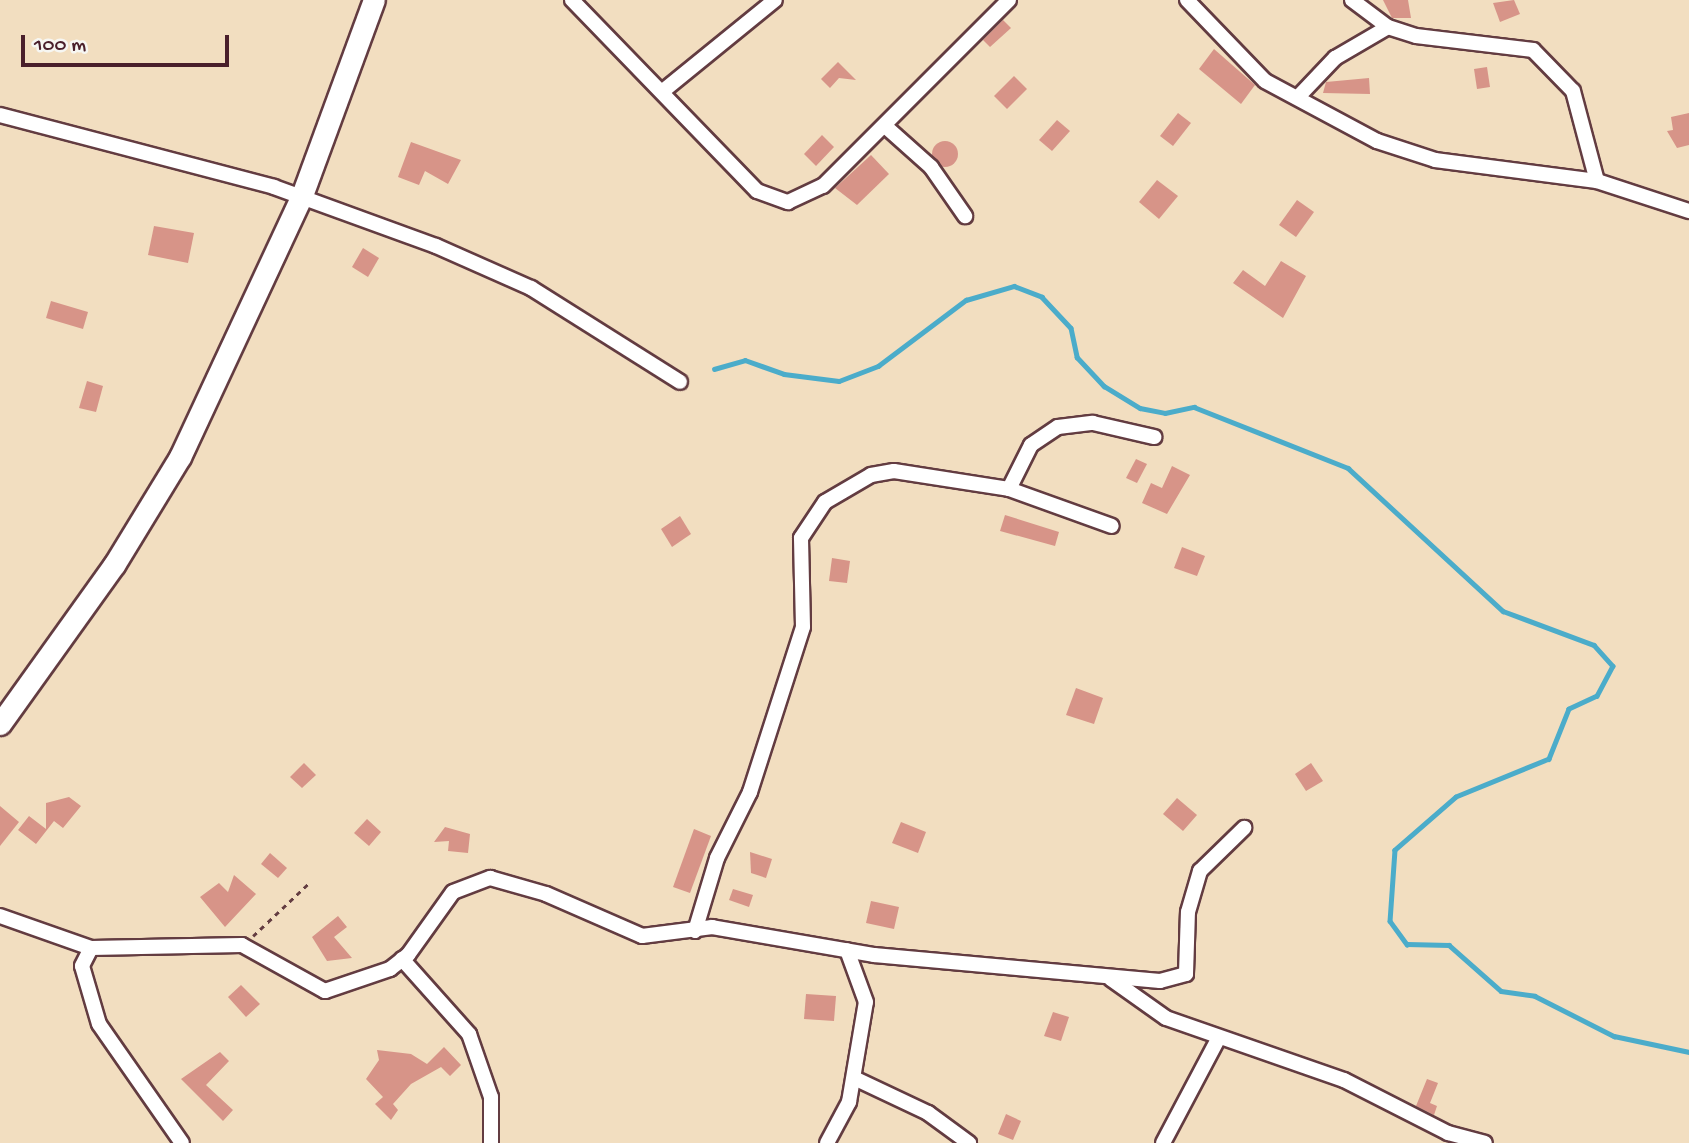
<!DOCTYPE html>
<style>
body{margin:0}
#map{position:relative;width:1689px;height:1143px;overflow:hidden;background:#f2dec0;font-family:"Gochi Hand",sans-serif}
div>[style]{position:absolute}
.stream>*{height:4.5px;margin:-2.25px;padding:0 2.25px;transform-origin:2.25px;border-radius:2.25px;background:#4bacca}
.building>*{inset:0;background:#d79488}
.round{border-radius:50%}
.path>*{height:2.5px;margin-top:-1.25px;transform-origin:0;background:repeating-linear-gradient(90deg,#633c41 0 5px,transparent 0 10px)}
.roads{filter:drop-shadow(2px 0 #633c41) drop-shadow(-2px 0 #633c41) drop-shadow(0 2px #633c41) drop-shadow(0 -2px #633c41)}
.minor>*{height:14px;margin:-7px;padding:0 7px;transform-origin:7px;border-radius:7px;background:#fff}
.highway>*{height:21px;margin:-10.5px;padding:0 10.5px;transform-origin:10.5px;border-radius:10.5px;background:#fff}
span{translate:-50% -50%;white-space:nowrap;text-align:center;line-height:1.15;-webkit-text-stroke:5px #f6f6f2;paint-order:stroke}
.scale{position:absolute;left:21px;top:35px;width:208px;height:32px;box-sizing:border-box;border:4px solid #4a1f2b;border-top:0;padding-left:9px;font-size:21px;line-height:24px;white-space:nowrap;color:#4a1f2b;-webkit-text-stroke:5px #f6f6f2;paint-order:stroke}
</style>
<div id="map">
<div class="stream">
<i style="left:714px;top:369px;width:32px;rotate:-16deg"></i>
<i style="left:745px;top:360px;width:41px;rotate:19.7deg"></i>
<i style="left:784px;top:374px;width:55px;rotate:7.3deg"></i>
<i style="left:839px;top:381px;width:42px;rotate:-21deg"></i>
<i style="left:878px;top:366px;width:110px;rotate:-36.9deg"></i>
<i style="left:966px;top:300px;width:50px;rotate:-16.3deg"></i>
<i style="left:1014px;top:286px;width:30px;rotate:21deg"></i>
<i style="left:1042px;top:297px;width:42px;rotate:46.9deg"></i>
<i style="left:1071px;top:328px;width:30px;rotate:78deg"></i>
<i style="left:1077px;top:357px;width:40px;rotate:47deg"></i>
<i style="left:1104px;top:386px;width:42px;rotate:31.4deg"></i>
<i style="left:1140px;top:408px;width:25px;rotate:11deg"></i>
<i style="left:1165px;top:413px;width:30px;rotate:-12deg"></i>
<i style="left:1194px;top:407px;width:166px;rotate:21.6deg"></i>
<i style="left:1348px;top:468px;width:211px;rotate:42.7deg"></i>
<i style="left:1503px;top:611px;width:97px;rotate:20.5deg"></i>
<i style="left:1594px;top:645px;width:28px;rotate:48deg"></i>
<i style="left:1613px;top:666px;width:34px;rotate:118deg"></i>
<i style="left:1597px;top:696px;width:31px;rotate:155deg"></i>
<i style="left:1569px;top:709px;width:54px;rotate:111.8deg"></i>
<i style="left:1549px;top:759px;width:100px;rotate:157.8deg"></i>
<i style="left:1456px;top:797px;width:81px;rotate:139deg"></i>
<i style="left:1395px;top:850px;width:71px;rotate:94deg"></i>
<i style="left:1390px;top:921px;width:29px;rotate:54deg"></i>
<i style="left:1407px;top:944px;width:42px;rotate:1.4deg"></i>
<i style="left:1449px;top:945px;width:69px;rotate:41.5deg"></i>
<i style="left:1501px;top:991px;width:34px;rotate:8deg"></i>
<i style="left:1535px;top:996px;width:89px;rotate:26.9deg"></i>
<i style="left:1614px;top:1036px;width:77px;rotate:12deg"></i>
</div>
<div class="building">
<i style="clip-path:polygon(1383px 0,1408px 0,1411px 18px,1392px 18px)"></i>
<i style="clip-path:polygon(1514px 0,1520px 14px,1500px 22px,1493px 3px)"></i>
<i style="clip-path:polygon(1003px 20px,1011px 28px,990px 47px,983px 40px)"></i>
<i style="clip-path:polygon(1214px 49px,1255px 85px,1241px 104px,1199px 69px)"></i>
<i style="clip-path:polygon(838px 62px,856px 80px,839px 78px,830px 88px,821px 79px)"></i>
<i style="clip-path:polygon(1487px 67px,1490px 87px,1477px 89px,1474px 69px)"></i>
<i style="clip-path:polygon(1014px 76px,1027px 89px,1007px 109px,994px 96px)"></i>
<i style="clip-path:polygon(1369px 78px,1370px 94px,1323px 93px,1326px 82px)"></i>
<i style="clip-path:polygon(1178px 113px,1191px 123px,1173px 146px,1160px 136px)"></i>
<i style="clip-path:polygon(1689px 113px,1689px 145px,1677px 148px,1667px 131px,1673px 130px,1671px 117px)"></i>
<i style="clip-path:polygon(1057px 120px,1070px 131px,1052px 151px,1039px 140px)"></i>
<i style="clip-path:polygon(822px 135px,834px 147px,816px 166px,804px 154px)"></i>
<i class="round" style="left:932px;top:141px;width:26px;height:26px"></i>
<i style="clip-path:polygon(411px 142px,461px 160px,448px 184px,425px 171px,419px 185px,398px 177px)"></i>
<i style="clip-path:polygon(871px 155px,889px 174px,857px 205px,835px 188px)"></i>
<i style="clip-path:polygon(1157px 180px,1178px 196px,1159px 219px,1139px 202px)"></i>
<i style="clip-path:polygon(1297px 200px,1314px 212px,1296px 237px,1279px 225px)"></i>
<i style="clip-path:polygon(154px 226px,194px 233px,188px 263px,148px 255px)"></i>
<i style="clip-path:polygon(363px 248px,379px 258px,368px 277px,352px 267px)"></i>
<i style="clip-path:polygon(1281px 261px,1306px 276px,1283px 318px,1233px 283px,1243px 270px,1265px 286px)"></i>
<i style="clip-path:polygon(51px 301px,88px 312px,83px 329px,46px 318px)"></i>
<i style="clip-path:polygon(87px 381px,103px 386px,96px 412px,79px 408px)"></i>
<i style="clip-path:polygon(1136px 459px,1147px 464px,1137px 483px,1126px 478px)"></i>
<i style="clip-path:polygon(1172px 466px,1190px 475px,1167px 514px,1142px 503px,1151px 483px,1162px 488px)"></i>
<i style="clip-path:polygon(1005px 515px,1059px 532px,1055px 546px,1000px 531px)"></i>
<i style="clip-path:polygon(680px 516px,691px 534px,672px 547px,661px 529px)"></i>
<i style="clip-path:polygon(1182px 547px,1205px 556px,1197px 576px,1174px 568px)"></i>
<i style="clip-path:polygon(832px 558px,850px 561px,847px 583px,829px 581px)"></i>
<i style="clip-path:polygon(1076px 688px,1103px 698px,1094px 724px,1066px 715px)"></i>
<i style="clip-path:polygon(304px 763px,316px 775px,302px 788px,290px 777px)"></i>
<i style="clip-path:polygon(1311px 763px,1323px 781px,1306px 791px,1295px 774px)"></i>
<i style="clip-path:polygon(69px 797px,81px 806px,63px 828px,54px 821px,36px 844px,18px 830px,29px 816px,46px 829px,46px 803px)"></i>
<i style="clip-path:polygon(1177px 798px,1197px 815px,1183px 831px,1163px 814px)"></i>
<i style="clip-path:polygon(0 806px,19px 822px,0 846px)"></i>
<i style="clip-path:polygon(367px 819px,381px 832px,369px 846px,354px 833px)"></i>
<i style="clip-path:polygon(901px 822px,926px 832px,918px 853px,892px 843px)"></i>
<i style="clip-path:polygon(445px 827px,470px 834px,468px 853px,448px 851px,449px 841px,434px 842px)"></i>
<i style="clip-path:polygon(694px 829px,711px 836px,690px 893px,673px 887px)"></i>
<i style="clip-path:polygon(750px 852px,772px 859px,766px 878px,751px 873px)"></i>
<i style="clip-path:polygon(270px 853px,287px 868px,278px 878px,261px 864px)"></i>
<i style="clip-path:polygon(234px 875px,256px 894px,225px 927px,200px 897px,219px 883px,228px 892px)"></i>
<i style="clip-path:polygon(733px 889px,753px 895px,749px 907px,729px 900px)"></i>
<i style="clip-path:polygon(871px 901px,899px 907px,894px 929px,866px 923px)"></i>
<i style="clip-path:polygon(338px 916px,347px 927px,334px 937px,352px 958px,327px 961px,312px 937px)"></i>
<i style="clip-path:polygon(241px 985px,260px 1004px,246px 1017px,228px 997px)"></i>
<i style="clip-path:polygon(806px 994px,836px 996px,834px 1021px,804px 1019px)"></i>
<i style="clip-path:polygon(1053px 1012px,1069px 1017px,1061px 1041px,1044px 1036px)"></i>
<i style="clip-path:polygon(444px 1047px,461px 1065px,450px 1076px,441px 1067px,411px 1084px,393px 1104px,398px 1110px,391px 1120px,375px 1104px,383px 1097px,366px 1079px,379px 1060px,377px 1050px,411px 1054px,427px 1064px)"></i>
<i style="clip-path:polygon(220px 1052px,229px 1061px,206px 1085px,233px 1110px,223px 1121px,181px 1079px)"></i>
<i style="clip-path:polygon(1427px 1079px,1438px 1083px,1430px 1103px,1437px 1106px,1434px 1115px,1416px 1106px)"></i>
<i style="clip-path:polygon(1006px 1114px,1021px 1121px,1013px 1140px,998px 1134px)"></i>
</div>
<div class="path">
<i style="left:253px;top:936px;width:77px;rotate:-43.4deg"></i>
</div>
<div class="roads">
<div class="minor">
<i style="left:572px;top:0;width:266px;rotate:45.9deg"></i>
<i style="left:757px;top:191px;width:33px;rotate:20deg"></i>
<i style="left:788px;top:202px;width:38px;rotate:-25deg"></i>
<i style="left:823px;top:186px;width:263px;rotate:-45deg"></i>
<i style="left:1187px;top:0;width:112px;rotate:46.1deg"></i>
<i style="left:1265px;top:81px;width:127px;rotate:28.2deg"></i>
<i style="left:1377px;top:141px;width:61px;rotate:18.1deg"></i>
<i style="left:1435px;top:160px;width:163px;rotate:7.4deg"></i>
<i style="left:1597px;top:181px;width:97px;rotate:18.1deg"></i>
<i style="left:1352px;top:0;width:45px;rotate:36.9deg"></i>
<i style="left:1388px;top:27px;width:29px;rotate:18deg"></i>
<i style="left:1416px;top:36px;width:118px;rotate:6.8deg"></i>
<i style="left:1533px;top:50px;width:57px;rotate:45.7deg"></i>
<i style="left:1573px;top:91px;width:93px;rotate:75.1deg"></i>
<i style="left:663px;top:91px;width:144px;rotate:-39.1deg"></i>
<i style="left:1298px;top:97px;width:54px;rotate:-46.5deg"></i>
<i style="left:1335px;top:58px;width:61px;rotate:-30.3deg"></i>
<i style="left:0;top:115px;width:283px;rotate:14.7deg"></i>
<i style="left:274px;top:187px;width:172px;rotate:20deg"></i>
<i style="left:436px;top:246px;width:104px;rotate:23.9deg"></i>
<i style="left:531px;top:288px;width:176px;rotate:32.2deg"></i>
<i style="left:885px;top:126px;width:62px;rotate:41.7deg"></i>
<i style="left:931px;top:167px;width:60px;rotate:55.2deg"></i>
<i style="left:1009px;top:489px;width:49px;rotate:-63.4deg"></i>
<i style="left:1031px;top:445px;width:32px;rotate:-34deg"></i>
<i style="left:1058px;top:427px;width:35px;rotate:-7deg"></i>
<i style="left:1093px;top:423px;width:63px;rotate:12.9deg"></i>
<i style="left:0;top:916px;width:96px;rotate:19.4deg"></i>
<i style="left:91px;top:948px;width:151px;rotate:-1.1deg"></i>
<i style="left:242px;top:945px;width:95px;rotate:29deg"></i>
<i style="left:325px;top:991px;width:69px;rotate:-18.7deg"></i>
<i style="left:390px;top:969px;width:23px;rotate:-38deg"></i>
<i style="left:408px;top:955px;width:77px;rotate:-54.5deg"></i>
<i style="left:453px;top:892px;width:40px;rotate:-21deg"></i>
<i style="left:490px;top:878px;width:58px;rotate:15.9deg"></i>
<i style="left:546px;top:894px;width:105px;rotate:23.6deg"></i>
<i style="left:642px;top:936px;width:71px;rotate:-7.3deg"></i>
<i style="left:712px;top:927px;width:164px;rotate:9.8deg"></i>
<i style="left:874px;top:955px;width:287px;rotate:5.2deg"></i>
<i style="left:1160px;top:981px;width:27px;rotate:-15deg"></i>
<i style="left:1186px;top:974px;width:62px;rotate:-88.2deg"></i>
<i style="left:1188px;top:912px;width:43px;rotate:-73.7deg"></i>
<i style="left:1200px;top:871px;width:62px;rotate:-44.3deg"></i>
<i style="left:695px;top:931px;width:76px;rotate:-73.2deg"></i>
<i style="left:717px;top:858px;width:74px;rotate:-63.4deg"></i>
<i style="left:750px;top:792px;width:173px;rotate:-72.2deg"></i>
<i style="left:803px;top:627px;width:89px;rotate:-91.3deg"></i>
<i style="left:801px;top:538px;width:43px;rotate:-56.3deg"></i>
<i style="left:825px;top:502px;width:53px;rotate:-30.4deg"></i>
<i style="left:871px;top:475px;width:23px;rotate:-10deg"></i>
<i style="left:894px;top:471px;width:116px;rotate:8.9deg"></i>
<i style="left:1009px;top:489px;width:109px;rotate:19.8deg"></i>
<i style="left:91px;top:948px;width:20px;rotate:117deg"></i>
<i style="left:82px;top:966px;width:60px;rotate:73.7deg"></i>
<i style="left:99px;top:1024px;width:145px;rotate:55.1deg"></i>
<i style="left:402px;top:959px;width:101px;rotate:48.2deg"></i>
<i style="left:469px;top:1034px;width:67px;rotate:70.8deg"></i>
<i style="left:491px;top:1097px;width:46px;rotate:90deg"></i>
<i style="left:1111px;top:979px;width:67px;rotate:35.3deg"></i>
<i style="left:1166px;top:1018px;width:188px;rotate:19.2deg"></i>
<i style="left:1344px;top:1080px;width:117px;rotate:27deg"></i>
<i style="left:1448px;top:1133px;width:38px;rotate:15deg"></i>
<i style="left:854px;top:1078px;width:82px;rotate:25.3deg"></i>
<i style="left:928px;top:1113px;width:51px;rotate:36.2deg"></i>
<i style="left:827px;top:1143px;width:47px;rotate:-61.8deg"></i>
<i style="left:849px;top:1102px;width:101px;rotate:-80.4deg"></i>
<i style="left:866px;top:1002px;width:55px;rotate:-110.1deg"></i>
<i style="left:1163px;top:1143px;width:118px;rotate:-62.1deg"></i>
</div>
<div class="highway">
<i style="left:0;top:724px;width:196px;rotate:-54.4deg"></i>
<i style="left:114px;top:565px;width:127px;rotate:-58.6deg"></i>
<i style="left:180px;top:457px;width:286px;rotate:-65deg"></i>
<i style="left:301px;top:198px;width:211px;rotate:-69.8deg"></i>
</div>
</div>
<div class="scale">100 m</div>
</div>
